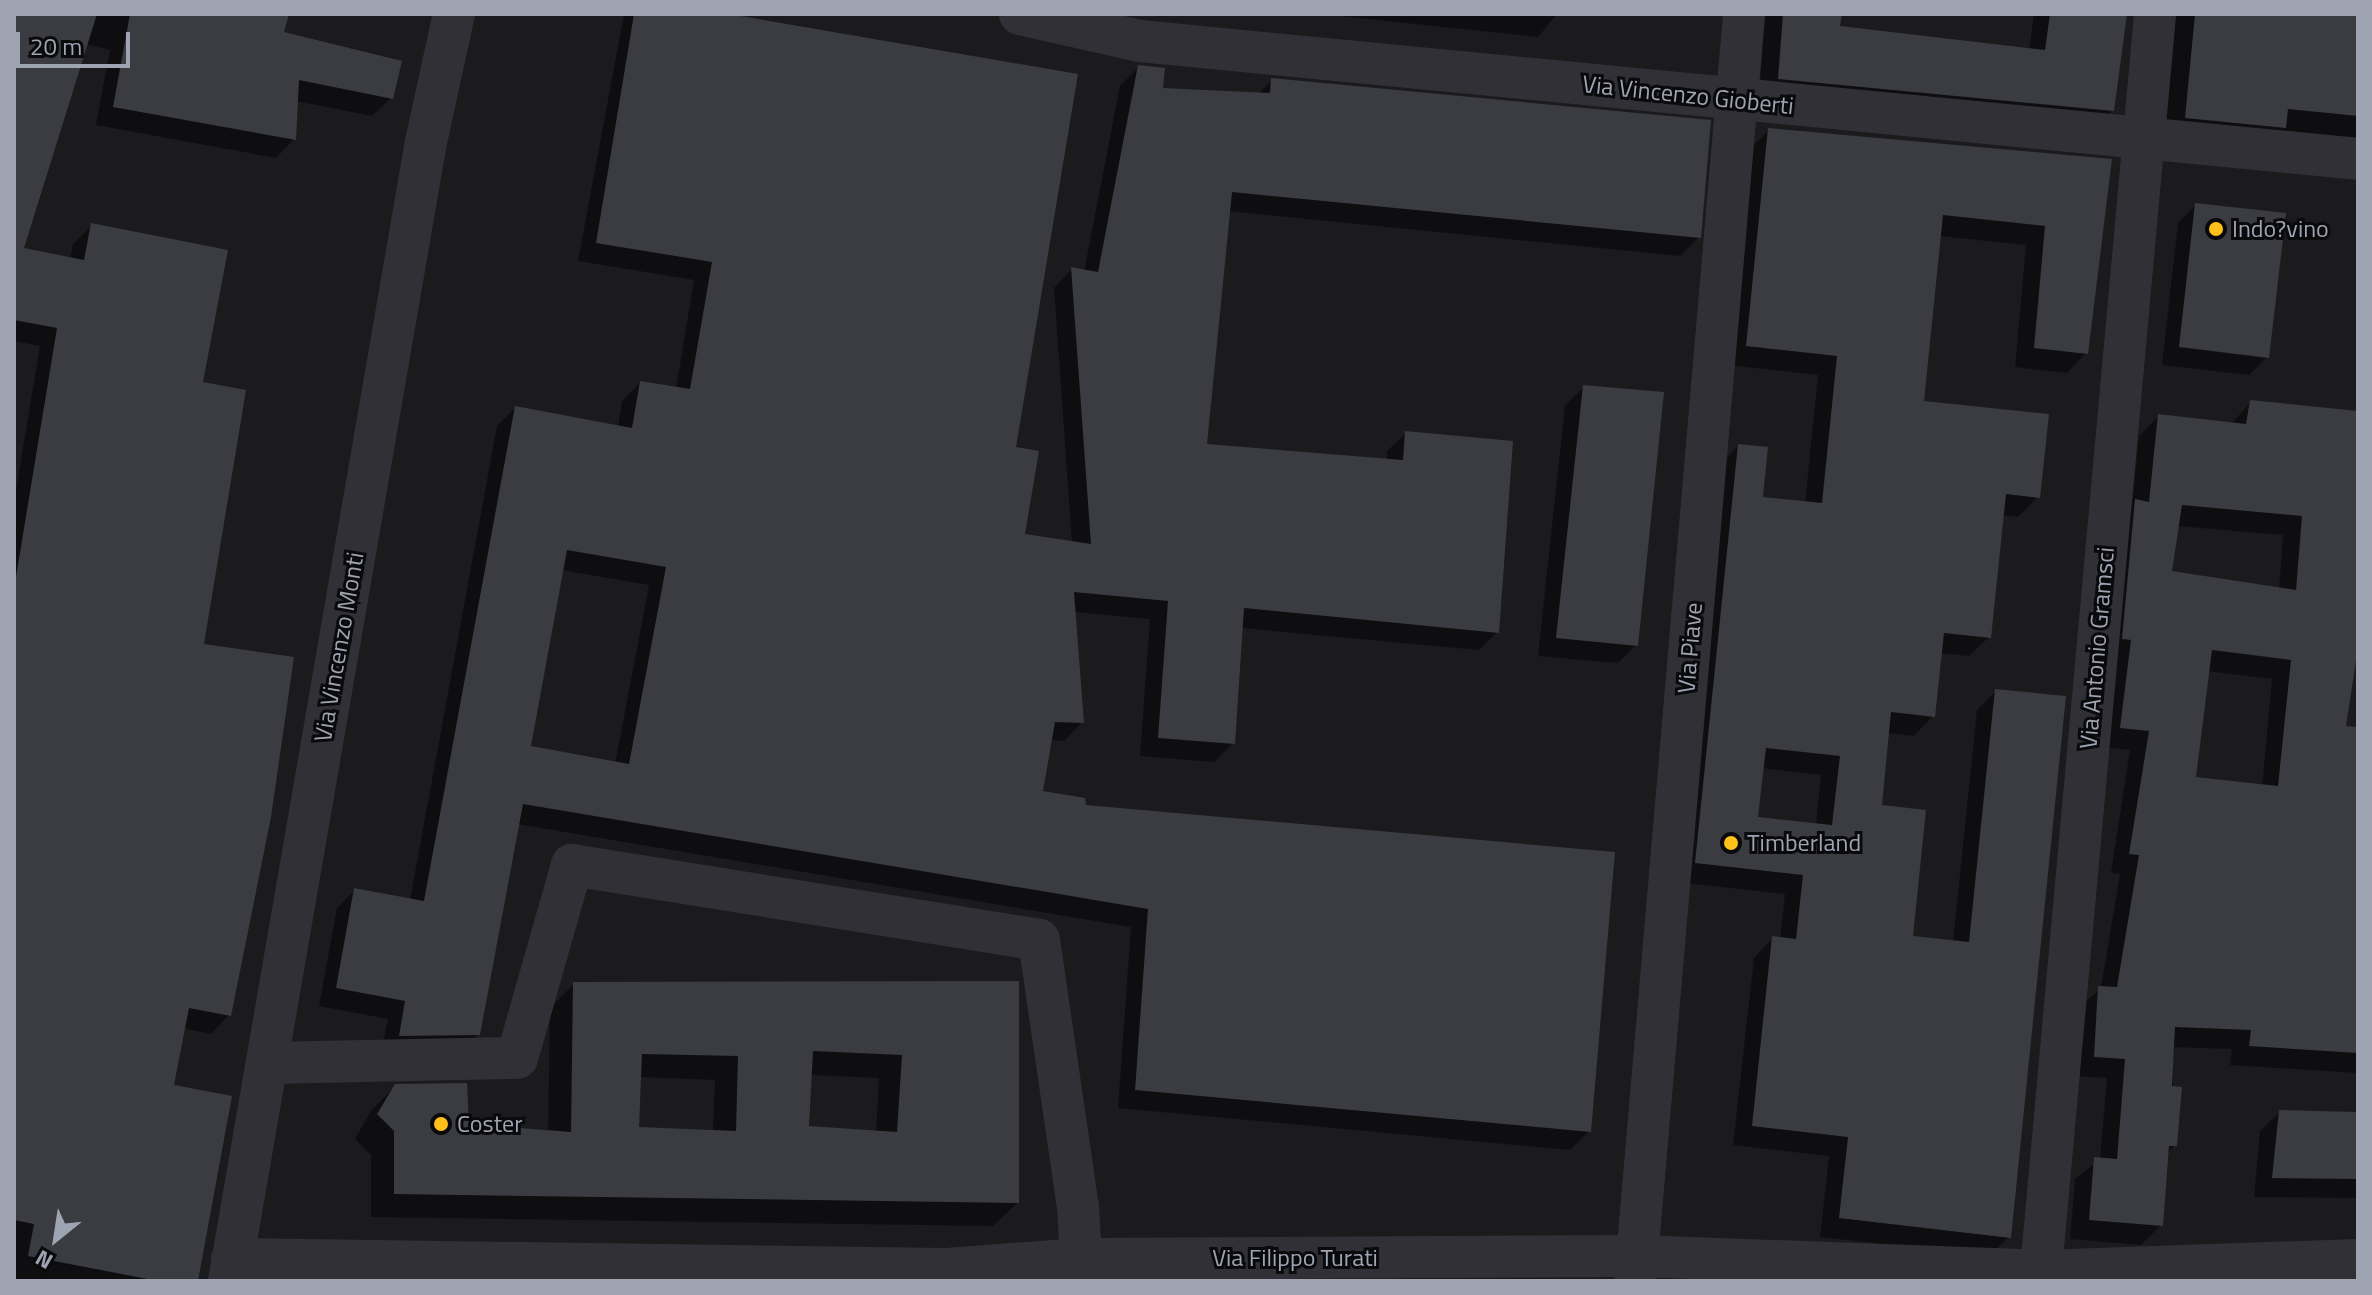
<!DOCTYPE html>
<style>
body{margin:0}
#map{position:relative;width:2372px;height:1295px;overflow:hidden;background:#0f0f11;font-family:"Titillium Web",sans-serif}
div>[style]{position:absolute}
.built>*{inset:0;background:#1b1b1e}
.shadow>*{inset:0;background:#0007}
.building>*{inset:0;background:#3b3c41}
.minor>*{height:42px;margin:-21px;padding:0 21px;transform-origin:21px;border-radius:21px;background:#303036}
.dots>*{width:22px;height:22px;translate:-50% -50%;box-sizing:border-box;border:4px solid #0a0a0c;border-radius:50%}
span{translate:-50% -50%;white-space:nowrap;text-align:center;line-height:1.15;-webkit-text-stroke:6px #0a0a0c;paint-order:stroke}
.street-label{font-size:24px;color:#9fa4b3}
.poi-label{font-size:24px;color:#9fa4b3}
.left{translate:0 -50%;text-align:left}
.frame{position:absolute;inset:0;border:16px solid #9fa4b3;pointer-events:none}
.north{position:absolute;left:16px;top:1199px;width:80px;height:80px;-webkit-text-stroke:6px #0a0a0c;paint-order:stroke;rotate:210deg;font-size:22px;font-weight:700;line-height:32px;text-align:center;color:#9fa4b3}
.north::after{content:'';display:block;margin:auto;width:28px;height:36px;background:#9fa4b3;clip-path:polygon(50% 0,100% 100%,50% 72%,0 100%)}
.scale{position:absolute;left:16px;top:32px;width:114px;height:36px;box-sizing:border-box;border:4px solid #9fa4b3;border-top:0;padding-left:10px;font-size:24px;line-height:28px;white-space:nowrap;color:#9fa4b3;-webkit-text-stroke:6px #0a0a0c;paint-order:stroke}
</style>
<div id="map">
<div class="built">
<i style="clip-path:polygon(14px 14px,2358px 14px,2358px 1281px,14px 1281px)"></i>
</div>
<div class="shadow">
<i style="clip-path:polygon(14px 14px,286px 14px,282px 33px,391px 98px,372px 116px,296px 101px,294px 139px,276px 158px,96px 125px,110px 50px,86px 44px,22px 250px,70px 260px,73px 244px,92px 226px,201px 384px,201px 646px,229px 1015px,211px 1034px,183px 1028px,172px 1086px,230px 1097px,198px 1281px,14px 1281px,14px 502px,40px 346px,14px 341px)"></i>
<i style="clip-path:polygon(evenodd,624px 14px,717px 14px,1013px 449px,1023px 535px,1072px 543px,1054px 288px,1072px 269px,1084px 272px,1120px 86px,1139px 67px,1160px 90px,1257px 95px,1272px 80px,1699px 237px,1680px 256px,1228px 211px,1205px 446px,1387px 461px,1387px 451px,1406px 433px,1497px 632px,1479px 650px,1241px 628px,1233px 743px,1214px 762px,1140px 756px,1150px 619px,1074px 612px,1082px 722px,1064px 741px,1050px 740px,1041px 792px,1085px 807px,1589px 1131px,1570px 1150px,1118px 1108px,1131px 927px,517px 824px,478px 1034px,459px 1052px,381px 1054px,388px 1019px,319px 1006px,337px 908px,355px 890px,410px 900px,497px 426px,515px 408px,618px 427px,622px 401px,640px 383px,676px 389px,694px 280px,578px 261px,624px 14px,561px 570px,649px 585px,615px 764px,528px 748px,561px 570px)"></i>
<i style="clip-path:polygon(1321px 14px,1557px 14px,1538px 37px)"></i>
<i style="clip-path:polygon(1765px 14px,1840px 14px,1838px 28px,2029px 50px,2034px 14px,2125px 14px,2112px 110px,2092px 130px,1759px 98px)"></i>
<i style="clip-path:polygon(2172px 14px,2358px 14px,2358px 145px,2160px 144px)"></i>
<i style="clip-path:polygon(evenodd,1769px 130px,2110px 161px,2086px 353px,2067px 373px,2015px 367px,2026px 245px,1939px 236px,1921px 402px,2038px 497px,2018px 517px,2001px 515px,1989px 637px,1969px 656px,1940px 653px,1933px 716px,1914px 736px,1887px 733px,1879px 807px,1911px 938px,1953px 942px,1977px 710px,1996px 691px,2009px 1237px,1989px 1256px,1820px 1237px,1829px 1156px,1733px 1145px,1754px 958px,1773px 938px,1780px 939px,1785px 894px,1676px 882px,1719px 466px,1738px 446px,1761px 499px,1805px 504px,1818px 375px,1727px 365px,1750px 149px,1769px 130px,1761px 768px,1821px 775px,1816px 825px,1756px 819px,1761px 768px)"></i>
<i style="clip-path:polygon(2196px 205px,2267px 357px,2249px 375px,2162px 365px,2178px 223px)"></i>
<i style="clip-path:polygon(1584px 387px,1636px 645px,1618px 663px,1538px 656px,1565px 405px)"></i>
<i style="clip-path:polygon(evenodd,2251px 402px,2358px 413px,2358px 661px,2350px 669px,2344px 728px,2358px 729px,2358px 1073px,2230px 1065px,2232px 1049px,2172px 1047px,2175px 1145px,2167px 1153px,2161px 1225px,2141px 1245px,2070px 1239px,2075px 1179px,2100px 1159px,2107px 1078px,2075px 1076px,2079px 1008px,2101px 988px,2120px 874px,2111px 873px,2130px 750px,2102px 747px,2116px 521px,2132px 505px,2139px 436px,2159px 416px,2231px 424px,2251px 402px,2177px 526px,2283px 535px,2279px 589px,2170px 572px,2177px 526px,2251px 402px,2207px 671px,2272px 679px,2262px 787px,2194px 779px,2207px 671px)"></i>
<i style="clip-path:polygon(evenodd,1017px 983px,1017px 1203px,993px 1226px,371px 1217px,371px 1155px,355px 1139px,371px 1111px,395px 1086px,467px 1126px,548px 1133px,550px 1008px,574px 984px,1017px 983px,809px 1075px,879px 1078px,876px 1132px,806px 1128px,809px 1075px,1017px 983px,639px 1077px,715px 1080px,713px 1132px,637px 1129px,639px 1077px)"></i>
<i style="clip-path:polygon(2280px 1112px,2358px 1114px,2358px 1198px,2254px 1197px,2260px 1131px)"></i>
</div>
<div class="building">
<i style="clip-path:polygon(14px 14px,97px 14px,24px 248px,84px 260px,91px 223px,228px 250px,203px 382px,246px 390px,204px 644px,294px 657px,271px 817px,231px 1016px,189px 1008px,174px 1085px,232px 1096px,198px 1281px,158px 1281px,28px 1256px,34px 1224px,14px 1220px,14px 589px,57px 328px,14px 320px)"></i>
<i style="clip-path:polygon(130px 14px,289px 14px,284px 32px,402px 61px,393px 99px,299px 80px,296px 140px,113px 107px)"></i>
<i style="clip-path:polygon(evenodd,634px 14px,729px 14px,1078px 74px,1016px 447px,1039px 451px,1025px 534px,1091px 544px,1071px 267px,1098px 272px,1138px 65px,1165px 68px,1163px 88px,1270px 93px,1271px 78px,1711px 120px,1701px 238px,1232px 192px,1207px 444px,1403px 460px,1405px 431px,1513px 441px,1499px 633px,1244px 608px,1235px 744px,1158px 738px,1168px 601px,1074px 592px,1084px 723px,1055px 722px,1043px 791px,1085px 798px,1086px 805px,1615px 852px,1591px 1132px,1135px 1090px,1148px 909px,523px 804px,480px 1035px,399px 1036px,405px 1001px,336px 988px,354px 888px,424px 901px,515px 406px,632px 428px,640px 381px,690px 389px,712px 262px,596px 243px,634px 14px,567px 550px,666px 567px,629px 764px,531px 746px,567px 550px)"></i>
<i style="clip-path:polygon(1783px 14px,1842px 14px,1840px 26px,2045px 50px,2050px 14px,2127px 14px,2114px 111px,1778px 79px)"></i>
<i style="clip-path:polygon(2195px 14px,2358px 14px,2358px 116px,2288px 109px,2286px 128px,2185px 118px)"></i>
<i style="clip-path:polygon(evenodd,1768px 128px,2112px 159px,2088px 354px,2034px 348px,2045px 226px,1943px 215px,1924px 401px,2049px 414px,2040px 498px,2006px 494px,1991px 638px,1944px 633px,1935px 717px,1891px 712px,1882px 805px,1926px 810px,1913px 936px,1969px 942px,1995px 689px,2066px 696px,2011px 1238px,1839px 1218px,1848px 1137px,1752px 1126px,1772px 936px,1796px 939px,1803px 875px,1695px 863px,1738px 444px,1768px 447px,1763px 497px,1822px 503px,1837px 356px,1746px 346px,1768px 128px,1766px 748px,1840px 756px,1832px 825px,1758px 817px,1766px 748px)"></i>
<i style="clip-path:polygon(2195px 203px,2286px 213px,2269px 358px,2179px 347px)"></i>
<i style="clip-path:polygon(1583px 385px,1664px 392px,1638px 646px,1556px 638px)"></i>
<i style="clip-path:polygon(evenodd,2250px 400px,2358px 411px,2358px 648px,2346px 726px,2358px 727px,2358px 1053px,2249px 1046px,2251px 1030px,2175px 1027px,2172px 1086px,2182px 1087px,2177px 1146px,2169px 1146px,2163px 1226px,2089px 1220px,2094px 1157px,2117px 1159px,2125px 1059px,2094px 1057px,2098px 986px,2117px 987px,2139px 855px,2129px 854px,2149px 731px,2120px 728px,2131px 640px,2122px 639px,2135px 499px,2149px 502px,2158px 414px,2246px 424px,2250px 400px,2182px 505px,2302px 516px,2296px 590px,2172px 571px,2182px 505px,2250px 400px,2212px 650px,2291px 660px,2278px 786px,2196px 777px,2212px 650px)"></i>
<i style="clip-path:polygon(evenodd,1019px 981px,1019px 1203px,394px 1194px,394px 1131px,377px 1114px,395px 1084px,467px 1083px,469px 1124px,571px 1132px,573px 982px,1019px 981px,813px 1051px,902px 1055px,897px 1132px,809px 1126px,813px 1051px,1019px 981px,642px 1054px,738px 1056px,736px 1131px,639px 1127px,642px 1054px)"></i>
<i style="clip-path:polygon(2279px 1110px,2358px 1112px,2358px 1179px,2272px 1178px)"></i>
</div>
<div class="minor">
<i style="left:1020px;top:14px;width:123px;rotate:12.7deg"></i>
<i style="left:1140px;top:41px;width:1224px;rotate:5.53deg"></i>
<i style="left:268px;top:1063px;width:249px;rotate:-1.2deg"></i>
<i style="left:517px;top:1058px;width:201px;rotate:-74.1deg"></i>
<i style="left:572px;top:865px;width:473px;rotate:9.1deg"></i>
<i style="left:1039px;top:940px;width:269px;rotate:81.7deg"></i>
<i style="left:1078px;top:1206px;width:53px;rotate:86.8deg"></i>
<i style="left:232px;top:1259px;width:715px;rotate:0.8deg"></i>
<i style="left:947px;top:1269px;width:134px;rotate:-4.3deg"></i>
<i style="left:1081px;top:1259px;width:557px;rotate:-0.31deg"></i>
<i style="left:1638px;top:1256px;width:403px;rotate:2.1deg"></i>
<i style="left:2041px;top:1271px;width:317px;rotate:-2deg"></i>
<i style="left:229px;top:1281px;width:1156px;rotate:-80.19deg"></i>
<i style="left:426px;top:142px;width:131px;rotate:-77.7deg"></i>
<i style="left:1635px;top:1281px;width:1272px;rotate:-85.08deg"></i>
<i style="left:2040px;top:1281px;width:1272px;rotate:-84.81deg"></i>
</div>
<div class="dots">
<i style="left:2216px;top:229px;background:#ffc019"></i>
<i style="left:1731px;top:843px;background:#ffc019"></i>
<i style="left:441px;top:1124px;background:#ffc019"></i>
</div>
<div class="street-label">
<span style="left:1688px;top:95px;rotate:6deg">Via Vincenzo Gioberti</span>
<span style="left:339px;top:647px;rotate:-80deg">Via Vincenzo Monti</span>
<span style="left:1690px;top:648px;rotate:-85deg">Via Piave</span>
<span style="left:2097px;top:648px;rotate:-85deg">Via Antonio Gramsci</span>
<span style="left:1295px;top:1258px">Via Filippo Turati</span>
</div>
<div class="poi-label">
<span class="left" style="left:2232px;top:229px">Indo?vino</span>
<span class="left" style="left:1747px;top:843px">Timberland</span>
<span class="left" style="left:457px;top:1124px">Coster</span>
</div>
<div class="frame"></div>
<div class="north">N</div>
<div class="scale">20 m</div>
</div>
